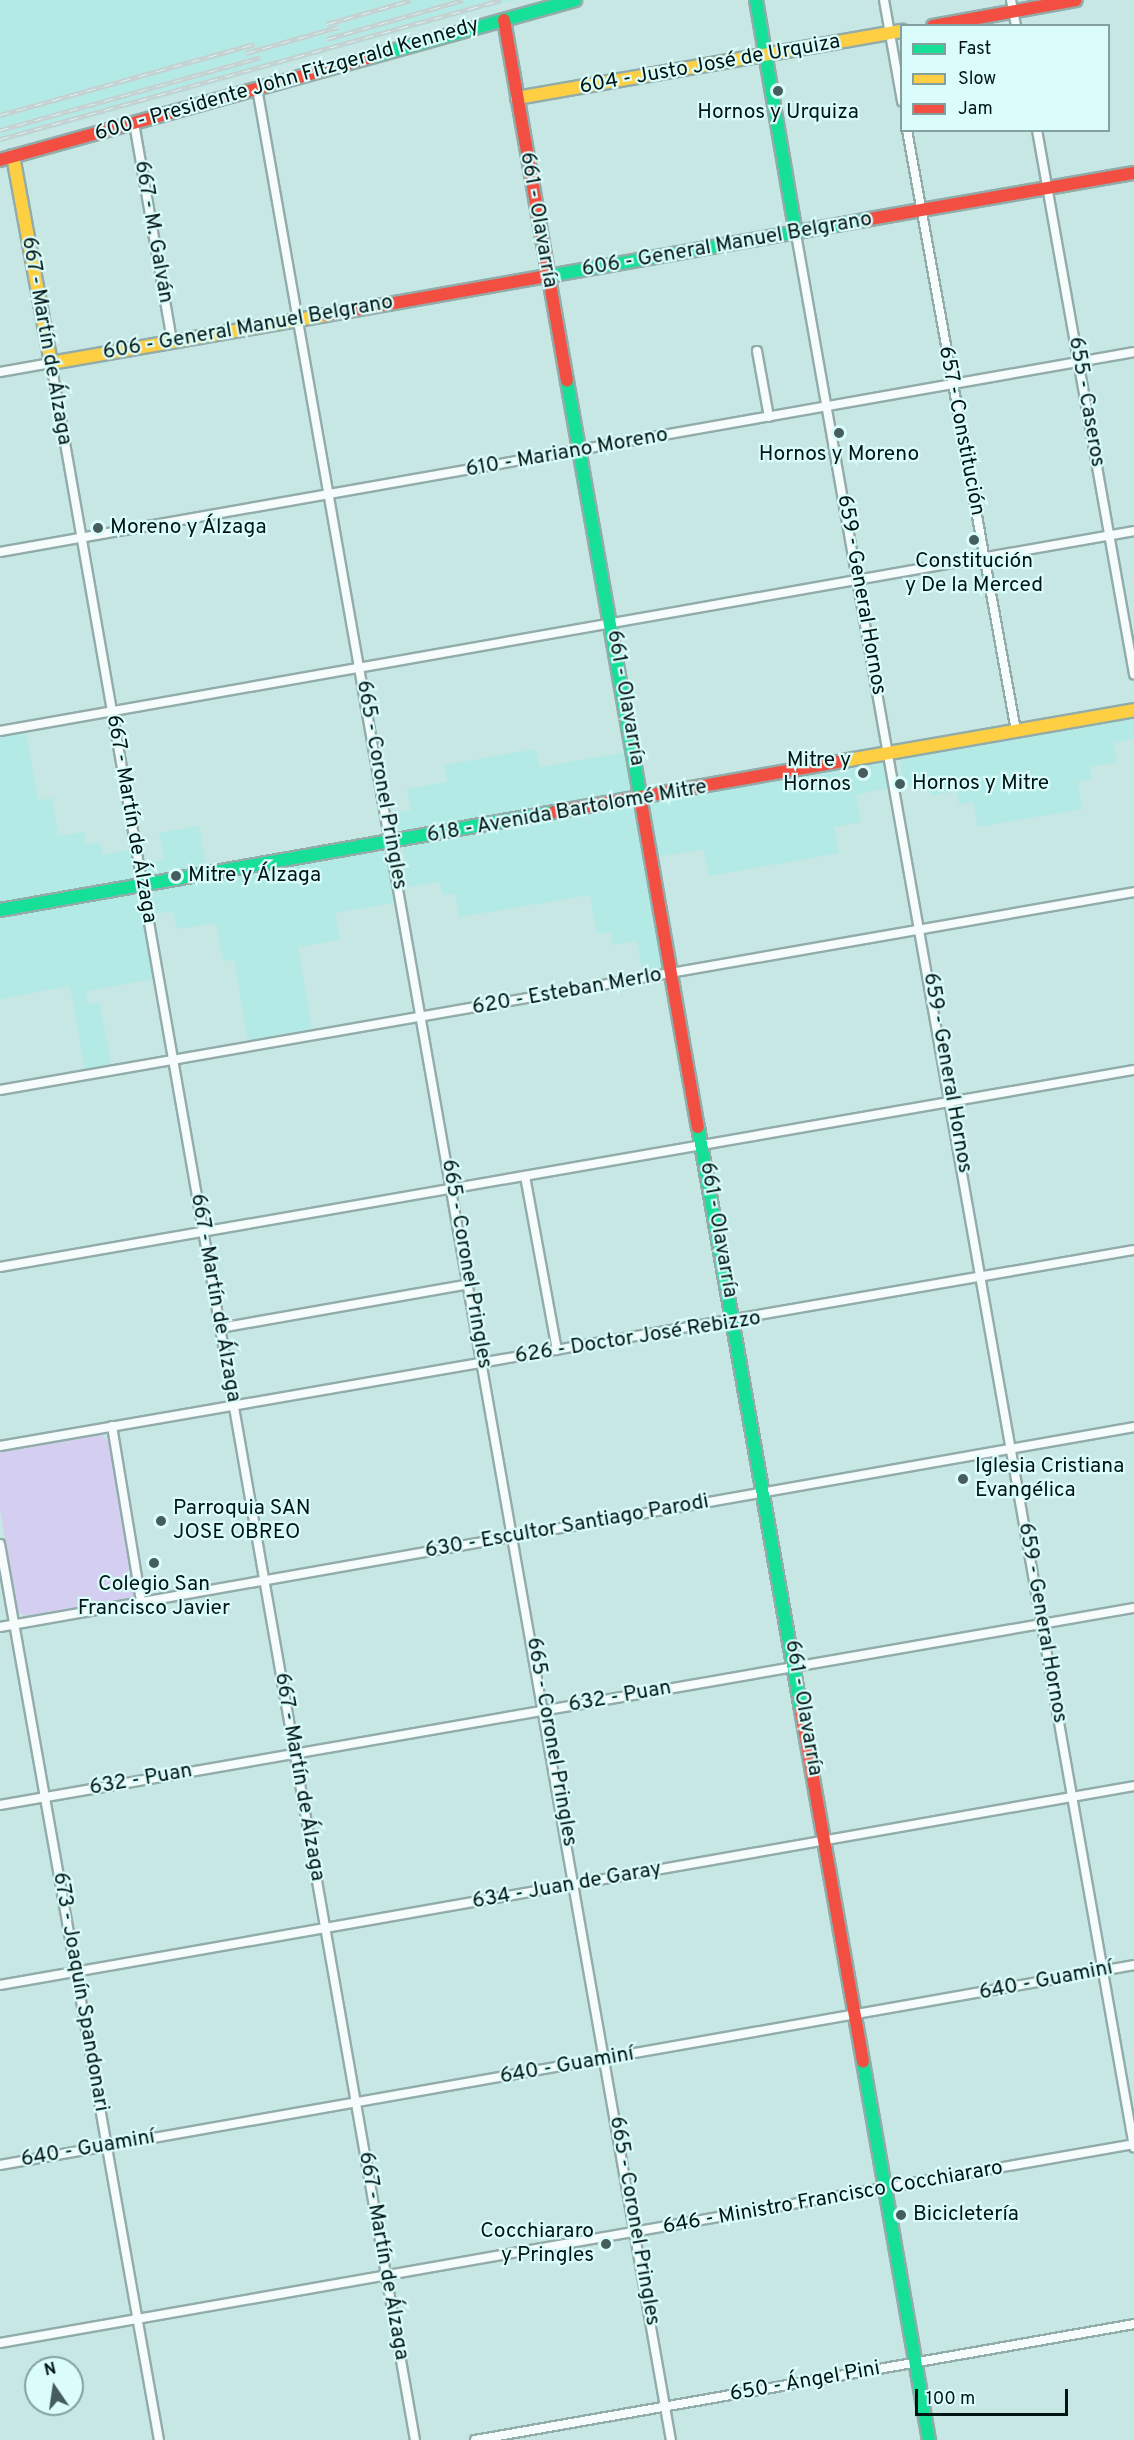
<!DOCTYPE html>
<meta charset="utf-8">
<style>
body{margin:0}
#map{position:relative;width:1134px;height:2440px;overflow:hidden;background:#c6e7e4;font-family:Overpass,sans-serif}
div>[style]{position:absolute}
.built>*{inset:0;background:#b4eae6}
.green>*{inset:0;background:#d4cff0}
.roads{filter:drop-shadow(2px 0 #92acaa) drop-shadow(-2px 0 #92acaa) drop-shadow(0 2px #92acaa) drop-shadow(0 -2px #92acaa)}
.street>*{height:8px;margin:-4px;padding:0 4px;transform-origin:4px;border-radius:4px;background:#f6fbfb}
.fast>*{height:12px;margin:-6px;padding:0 6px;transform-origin:6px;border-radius:6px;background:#16e098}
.slow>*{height:12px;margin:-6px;padding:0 6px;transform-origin:6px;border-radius:6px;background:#ffcf43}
.jam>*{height:12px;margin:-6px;padding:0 6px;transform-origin:6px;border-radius:6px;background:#f24e42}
.rail>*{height:5px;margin-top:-2.5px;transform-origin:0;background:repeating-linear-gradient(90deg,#dafcfa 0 9px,#c7d0d0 0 18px);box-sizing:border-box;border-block:2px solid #c7d0d0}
.dots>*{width:16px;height:16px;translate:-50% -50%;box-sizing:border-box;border:3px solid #dafcfa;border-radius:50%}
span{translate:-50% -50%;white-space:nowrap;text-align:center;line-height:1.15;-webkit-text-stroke:4.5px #dafcfa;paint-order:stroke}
.street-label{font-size:21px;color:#001514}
.poi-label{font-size:21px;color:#001514}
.left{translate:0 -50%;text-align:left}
.right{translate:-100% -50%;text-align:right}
.legend{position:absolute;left:900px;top:24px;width:210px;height:108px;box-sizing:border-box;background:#dafcfa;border:2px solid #83a09e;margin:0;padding:8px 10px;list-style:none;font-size:18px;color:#001514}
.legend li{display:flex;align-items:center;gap:12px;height:30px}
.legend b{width:30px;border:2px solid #83a09e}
.north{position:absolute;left:24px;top:2356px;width:60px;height:60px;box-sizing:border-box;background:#dafcfa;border:2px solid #83a09e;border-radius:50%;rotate:347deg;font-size:16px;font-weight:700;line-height:24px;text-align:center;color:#001514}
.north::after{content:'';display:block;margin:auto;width:21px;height:27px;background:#455e5d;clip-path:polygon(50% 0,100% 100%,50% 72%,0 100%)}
.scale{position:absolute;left:915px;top:2389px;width:153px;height:27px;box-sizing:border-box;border:3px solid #001514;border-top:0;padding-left:8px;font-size:18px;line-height:21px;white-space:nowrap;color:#001514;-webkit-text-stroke:4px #dafcfa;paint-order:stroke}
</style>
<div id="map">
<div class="built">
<i style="clip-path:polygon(0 0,515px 0,0 143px)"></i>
<i style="clip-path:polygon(1134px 719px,1134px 739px,1114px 743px,1117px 762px,1090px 767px,1092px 779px,1078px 782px,1082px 809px,978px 827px,973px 802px,959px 804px,957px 791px,931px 796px,928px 783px,902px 787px,901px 759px)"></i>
<i style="clip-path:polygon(26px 733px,38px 800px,52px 798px,58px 836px,84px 832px,86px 844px,100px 842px,102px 855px,132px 849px,131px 880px,0 902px,0 737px)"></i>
<i style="clip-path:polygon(536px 749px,540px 767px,628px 752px,634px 786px,631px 792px,403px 832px,395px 827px,392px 813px,411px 810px,407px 789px,447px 782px,444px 765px)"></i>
<i style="clip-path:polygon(884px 763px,892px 787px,856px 795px,861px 822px,834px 827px,839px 853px,709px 876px,704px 849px,657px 857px,648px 809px,654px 802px)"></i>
<i style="clip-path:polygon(633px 807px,638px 812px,662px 968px,642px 971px,637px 941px,613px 945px,611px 932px,597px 934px,590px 895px,459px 917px,455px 893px,442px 895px,440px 882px,407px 887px,404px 847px)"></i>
<i style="clip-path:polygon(199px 826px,206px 868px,148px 875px,144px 863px,164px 860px,159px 833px)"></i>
<i style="clip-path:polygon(383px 850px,399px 902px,335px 913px,340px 940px,298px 947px,312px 1030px,248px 1041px,234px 960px,223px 961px,216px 923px,177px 929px,173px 911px,154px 914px,150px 896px,155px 889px)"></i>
<i style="clip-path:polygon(133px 894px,139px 900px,154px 979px,86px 991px,88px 1004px,100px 1002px,111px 1065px,85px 1070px,70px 986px,0 999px,0 916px)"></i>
</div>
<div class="green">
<i style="clip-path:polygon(99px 1434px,109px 1441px,136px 1597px,25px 1616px,17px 1611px,0 1510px,0 1451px)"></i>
</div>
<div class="roads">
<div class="street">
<i style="left:884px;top:0;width:103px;rotate:79.9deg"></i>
<i style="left:1011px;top:0;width:26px;rotate:79deg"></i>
<i style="left:257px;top:88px;width:2388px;rotate:80.02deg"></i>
<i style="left:134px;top:123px;width:221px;rotate:80.1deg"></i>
<i style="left:907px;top:130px;width:611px;rotate:79.72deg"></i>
<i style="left:1037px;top:130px;width:553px;rotate:79.89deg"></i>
<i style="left:796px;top:234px;width:1943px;rotate:79.98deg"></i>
<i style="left:757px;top:351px;width:67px;rotate:79.7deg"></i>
<i style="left:0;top:372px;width:52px;rotate:-10deg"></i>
<i style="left:51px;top:363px;width:2109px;rotate:80.06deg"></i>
<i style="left:0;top:552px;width:1152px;rotate:-10deg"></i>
<i style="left:0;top:731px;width:1152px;rotate:-10deg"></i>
<i style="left:0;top:1090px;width:1151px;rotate:-9.9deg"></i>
<i style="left:525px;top:1176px;width:177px;rotate:79.6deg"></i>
<i style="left:0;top:1267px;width:1151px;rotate:-9.86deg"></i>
<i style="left:220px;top:1328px;width:253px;rotate:-10deg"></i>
<i style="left:112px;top:1426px;width:177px;rotate:80.6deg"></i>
<i style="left:0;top:1446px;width:1151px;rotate:-9.81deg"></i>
<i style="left:0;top:1544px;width:910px;rotate:79.94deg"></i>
<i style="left:0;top:1627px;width:1152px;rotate:-10deg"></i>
<i style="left:0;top:1805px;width:1151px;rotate:-9.86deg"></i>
<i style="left:0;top:1985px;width:1151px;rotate:-9.95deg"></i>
<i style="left:0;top:2165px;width:1152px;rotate:-10deg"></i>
<i style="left:0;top:2343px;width:1151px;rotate:-9.95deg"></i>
<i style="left:475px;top:2440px;width:669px;rotate:-9.98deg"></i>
</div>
<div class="fast">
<i style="left:756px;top:0;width:237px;rotate:80.3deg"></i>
<i style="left:371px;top:57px;width:212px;rotate:-15.6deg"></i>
<i style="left:542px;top:277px;width:333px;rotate:-10deg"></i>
<i style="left:567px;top:381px;width:427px;rotate:80deg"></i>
<i style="left:0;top:910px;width:563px;rotate:-10.03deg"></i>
<i style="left:698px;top:1127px;width:592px;rotate:79.98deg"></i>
<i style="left:863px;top:2062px;width:384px;rotate:80.1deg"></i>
</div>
<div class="slow">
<i style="left:517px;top:98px;width:391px;rotate:-9.9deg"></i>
<i style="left:13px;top:156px;width:210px;rotate:79.6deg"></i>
<i style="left:51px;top:363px;width:279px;rotate:-9.9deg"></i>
<i style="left:843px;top:761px;width:295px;rotate:-9.9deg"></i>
</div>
<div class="jam">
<i style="left:504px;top:20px;width:366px;rotate:80.1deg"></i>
<i style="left:933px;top:26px;width:145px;rotate:-10.3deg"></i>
<i style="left:0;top:160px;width:385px;rotate:-15.5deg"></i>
<i style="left:870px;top:219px;width:268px;rotate:-9.9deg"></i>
<i style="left:326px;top:315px;width:219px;rotate:-10deg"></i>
<i style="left:641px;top:802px;width:330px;rotate:80.1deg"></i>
<i style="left:554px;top:812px;width:293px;rotate:-10deg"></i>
<i style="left:801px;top:1710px;width:357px;rotate:80deg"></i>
</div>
</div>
<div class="rail">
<i style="left:327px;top:24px;width:87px;rotate:-15.9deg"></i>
<i style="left:327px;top:39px;width:141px;rotate:-16deg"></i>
<i style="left:246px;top:53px;width:96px;rotate:-15.8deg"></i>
<i style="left:0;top:115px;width:264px;rotate:-15.6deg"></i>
<i style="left:0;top:130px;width:271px;rotate:-15.6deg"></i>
<i style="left:0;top:139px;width:520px;rotate:-15.51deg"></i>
</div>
<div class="dots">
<i style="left:778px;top:91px;background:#455e5d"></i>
<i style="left:839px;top:433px;background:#455e5d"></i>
<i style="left:98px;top:528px;background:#455e5d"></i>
<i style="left:974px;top:540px;background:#455e5d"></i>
<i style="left:863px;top:773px;background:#455e5d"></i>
<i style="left:900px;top:784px;background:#455e5d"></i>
<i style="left:176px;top:876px;background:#455e5d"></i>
<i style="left:963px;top:1479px;background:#455e5d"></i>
<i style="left:161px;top:1521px;background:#455e5d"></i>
<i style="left:154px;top:1563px;background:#455e5d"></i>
<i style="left:901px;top:2215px;background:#455e5d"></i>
<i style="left:606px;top:2244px;background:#455e5d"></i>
</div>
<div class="street-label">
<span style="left:710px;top:65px;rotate:-10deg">604 - Justo José de Urquiza</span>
<span style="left:287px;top:80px;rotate:-16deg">600 - Presidente John Fitzgerald Kennedy</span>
<span style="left:538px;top:220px;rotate:80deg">661 - Olavarría</span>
<span style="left:153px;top:232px;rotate:80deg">667 - M. Galván</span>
<span style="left:727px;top:245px;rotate:-10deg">606 - General Manuel Belgrano</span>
<span style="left:248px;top:328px;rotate:-10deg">606 - General Manuel Belgrano</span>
<span style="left:46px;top:341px;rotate:80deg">667 - Martín de Álzaga</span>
<span style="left:1086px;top:402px;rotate:80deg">655 - Caseros</span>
<span style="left:961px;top:431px;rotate:79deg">657 - Constitución</span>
<span style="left:567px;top:453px;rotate:-10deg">610 - Mariano Moreno</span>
<span style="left:861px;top:595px;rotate:80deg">659 - General Hornos</span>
<span style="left:625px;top:698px;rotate:80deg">661 - Olavarría</span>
<span style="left:381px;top:785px;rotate:80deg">665 - Coronel Pringles</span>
<span style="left:567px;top:812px;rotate:-10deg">618 - Avenida Bartolomé Mitre</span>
<span style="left:131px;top:819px;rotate:80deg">667 - Martín de Álzaga</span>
<span style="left:567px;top:992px;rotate:-10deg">620 - Esteban Merlo</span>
<span style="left:947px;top:1073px;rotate:80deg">659 - General Hornos</span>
<span style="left:718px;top:1230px;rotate:80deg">661 - Olavarría</span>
<span style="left:466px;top:1264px;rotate:80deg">665 - Coronel Pringles</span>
<span style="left:215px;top:1298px;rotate:80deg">667 - Martín de Álzaga</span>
<span style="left:638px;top:1338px;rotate:-9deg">626 - Doctor José Rebizzo</span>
<span style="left:567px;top:1527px;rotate:-10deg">630 - Escultor Santiago Parodi</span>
<span style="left:1042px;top:1623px;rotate:80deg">659 - General Hornos</span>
<span style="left:620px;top:1697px;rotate:-10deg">632 - Puan</span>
<span style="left:803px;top:1708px;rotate:80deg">661 - Olavarría</span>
<span style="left:551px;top:1742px;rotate:80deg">665 - Coronel Pringles</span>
<span style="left:299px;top:1777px;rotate:80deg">667 - Martín de Álzaga</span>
<span style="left:141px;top:1780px;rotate:-10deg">632 - Puan</span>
<span style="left:567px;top:1886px;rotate:-10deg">634 - Juan de Garay</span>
<span style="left:1046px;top:1981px;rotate:-11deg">640 - Guaminí</span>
<span style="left:80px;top:1992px;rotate:80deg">673 - Joaquín Spandonari</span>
<span style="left:567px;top:2066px;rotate:-10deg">640 - Guaminí</span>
<span style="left:88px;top:2149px;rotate:-10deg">640 - Guaminí</span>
<span style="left:833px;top:2198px;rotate:-10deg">646 - Ministro Francisco Cocchiararo</span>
<span style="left:634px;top:2221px;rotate:80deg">665 - Coronel Pringles</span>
<span style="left:383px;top:2256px;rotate:80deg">667 - Martín de Álzaga</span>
<span style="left:805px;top:2382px;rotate:-10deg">650 - Ángel Pini</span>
</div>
<div class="poi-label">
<span style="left:778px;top:113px">Hornos y Urquiza</span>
<span style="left:839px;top:455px">Hornos y Moreno</span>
<span class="left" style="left:110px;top:528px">Moreno y Álzaga</span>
<span style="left:974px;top:574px">Constitución<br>y De la Merced</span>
<span class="right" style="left:851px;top:773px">Mitre y<br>Hornos</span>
<span class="left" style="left:912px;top:784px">Hornos y Mitre</span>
<span class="left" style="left:188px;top:876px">Mitre y Álzaga</span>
<span class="left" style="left:975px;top:1479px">Iglesia Cristiana<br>Evangélica</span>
<span class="left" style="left:173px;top:1521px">Parroquia SAN<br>JOSE OBREO</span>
<span style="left:154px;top:1597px">Colegio San<br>Francisco Javier</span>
<span class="left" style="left:913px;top:2215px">Bicicletería</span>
<span class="right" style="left:594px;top:2244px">Cocchiararo<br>y Pringles</span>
</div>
<ul class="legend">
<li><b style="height:8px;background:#16e098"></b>Fast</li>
<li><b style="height:8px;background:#ffcf43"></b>Slow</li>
<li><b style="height:8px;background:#f24e42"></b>Jam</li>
</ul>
<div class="north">N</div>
<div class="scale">100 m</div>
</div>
